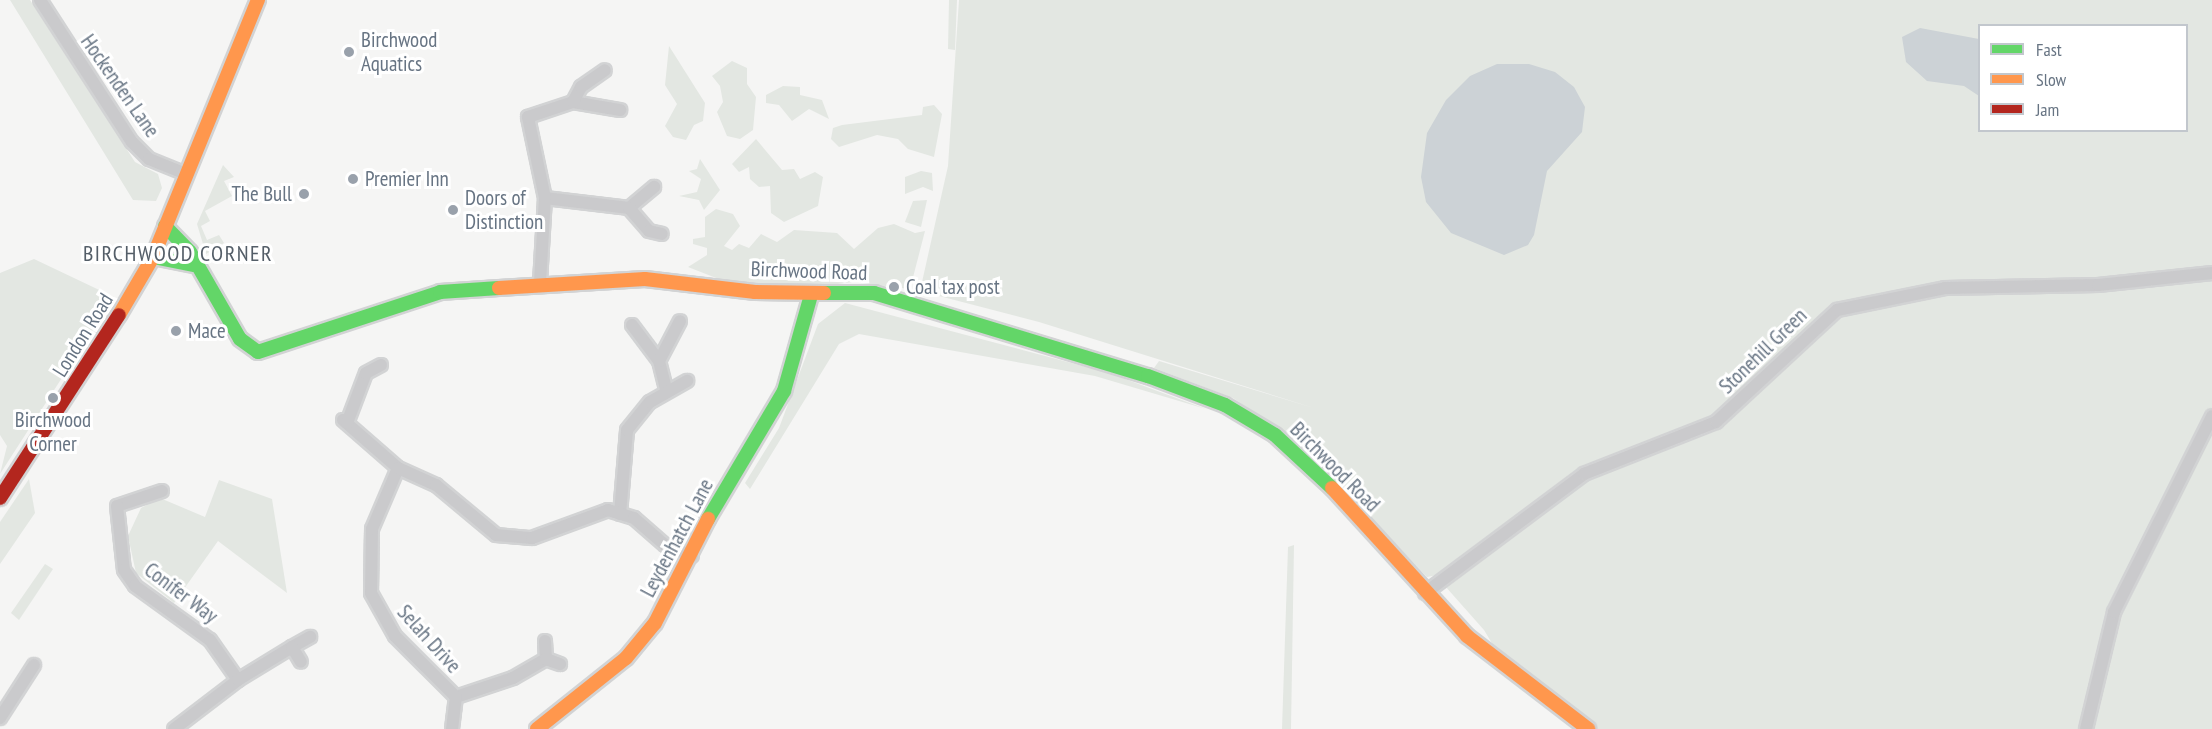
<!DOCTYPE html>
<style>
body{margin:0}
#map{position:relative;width:2212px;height:729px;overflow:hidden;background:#f5f5f4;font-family:"PT Sans Narrow",sans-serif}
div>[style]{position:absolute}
.green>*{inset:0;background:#e3e7e2}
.water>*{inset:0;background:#ccd2d6}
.roads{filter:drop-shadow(2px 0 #d2d3d4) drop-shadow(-2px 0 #d2d3d4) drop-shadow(0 2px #d2d3d4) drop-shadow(0 -2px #d2d3d4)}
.street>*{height:12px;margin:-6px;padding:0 6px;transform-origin:6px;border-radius:6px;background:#cacacc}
.fast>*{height:14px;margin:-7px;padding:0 7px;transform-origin:7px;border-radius:7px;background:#63d668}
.slow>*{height:14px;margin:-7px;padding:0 7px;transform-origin:7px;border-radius:7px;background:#ff974d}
.jam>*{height:14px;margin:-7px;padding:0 7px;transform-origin:7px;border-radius:7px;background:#b3261e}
.dots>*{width:16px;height:16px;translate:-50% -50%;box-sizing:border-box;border:3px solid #fff;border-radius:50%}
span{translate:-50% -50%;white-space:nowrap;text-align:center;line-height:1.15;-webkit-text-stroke:6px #fff;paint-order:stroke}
.poi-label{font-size:21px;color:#677483}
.left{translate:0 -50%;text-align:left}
.right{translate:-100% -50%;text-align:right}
.street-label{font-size:21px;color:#677483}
.neighbourhood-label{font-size:22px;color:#545e68;letter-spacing:1.5px}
.legend{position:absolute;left:1978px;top:24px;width:210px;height:108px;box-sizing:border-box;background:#fff;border:2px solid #c2c7cd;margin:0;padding:8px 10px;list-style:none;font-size:18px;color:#677483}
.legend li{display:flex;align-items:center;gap:12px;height:30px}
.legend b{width:30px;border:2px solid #c2c7cd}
</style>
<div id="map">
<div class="green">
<i style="clip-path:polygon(10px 0,30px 0,135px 162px,158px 174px,162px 188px,156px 201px,133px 200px)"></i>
<i style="clip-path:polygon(949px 0,957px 0,955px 50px,948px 49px)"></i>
<i style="clip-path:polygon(evenodd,959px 0,2212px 0,2212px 729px,1590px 729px,1511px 675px,1484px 630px,1445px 586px,1457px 571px,1427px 577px,1338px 483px,1269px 422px,1233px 398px,1154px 368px,1159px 361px,1314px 408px,1039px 322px,920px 291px,948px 166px,959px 0,1980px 26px,2186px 26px,2186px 130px,1980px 130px,1980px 26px)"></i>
<i style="clip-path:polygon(669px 46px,705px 103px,703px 121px,694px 125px,686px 140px,673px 137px,665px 126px,677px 104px,665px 85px)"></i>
<i style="clip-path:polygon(732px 61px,747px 68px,747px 84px,756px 97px,753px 130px,740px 139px,727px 136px,717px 112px,723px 102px,720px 86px,712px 76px)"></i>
<i style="clip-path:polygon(783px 86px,800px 87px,800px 95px,822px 100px,829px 119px,809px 109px,792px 121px,779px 105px,766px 103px,766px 95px)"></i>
<i style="clip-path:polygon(934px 105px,942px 114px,934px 157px,908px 149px,898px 139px,877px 135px,839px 147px,831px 139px,833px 128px,842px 125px,922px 115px,923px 107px)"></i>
<i style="clip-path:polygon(756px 139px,782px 170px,794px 169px,800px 179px,815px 172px,823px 177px,818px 206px,784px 222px,771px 213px,770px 186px,759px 187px,750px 179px,749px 167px,739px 172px,732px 164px)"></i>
<i style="clip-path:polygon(700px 159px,720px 190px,704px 210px,699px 200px,679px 196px,697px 192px,701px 179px,689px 171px,697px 169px)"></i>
<i style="clip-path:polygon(223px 165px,234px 177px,224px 181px,232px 196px,205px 211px,210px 221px,201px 226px,207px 240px,219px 235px,224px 243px,206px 254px,197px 224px)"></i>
<i style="clip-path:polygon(921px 171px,932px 173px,933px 191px,923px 187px,905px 194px,905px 177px)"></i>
<i style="clip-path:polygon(927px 200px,921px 227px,905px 222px,913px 201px)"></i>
<i style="clip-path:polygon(716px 209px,733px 214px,740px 226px,724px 246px,732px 250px,739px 244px,749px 248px,761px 234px,777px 242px,794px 230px,837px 233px,854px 249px,878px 228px,894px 224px,915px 233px,925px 231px,910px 289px,852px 282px,809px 288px,729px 283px,688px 267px,707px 255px,707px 248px,693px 244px,693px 239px,705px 237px,705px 217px)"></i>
<i style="clip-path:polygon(34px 259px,114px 297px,0 474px,7px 446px,0 435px,0 273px)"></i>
<i style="clip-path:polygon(845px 303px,1109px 373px,1206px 409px,1095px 376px,859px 334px,839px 344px,750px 489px,745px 483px,779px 428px,818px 324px)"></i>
<i style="clip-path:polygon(29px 479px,35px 513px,0 564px,0 522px)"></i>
<i style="clip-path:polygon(219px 480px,272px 499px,287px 593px,218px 541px,174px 603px,136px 573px,128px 536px,141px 508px,160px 498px,205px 517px)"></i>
<i style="clip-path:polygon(1294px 545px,1291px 729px,1282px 729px,1288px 547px)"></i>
<i style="clip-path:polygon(45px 564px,53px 569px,19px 620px,11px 613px)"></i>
</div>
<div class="water">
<i style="clip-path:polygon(1920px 28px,1979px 39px,1979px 96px,1964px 86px,1927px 81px,1906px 62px,1902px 37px)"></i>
<i style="clip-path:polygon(1497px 64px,1529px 64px,1555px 72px,1574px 87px,1585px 107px,1582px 132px,1547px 171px,1534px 235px,1528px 245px,1504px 255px,1451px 233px,1426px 202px,1421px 177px,1427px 133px,1446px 100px,1470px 76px)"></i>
</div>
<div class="roads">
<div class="street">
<i style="left:40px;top:0;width:169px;rotate:57.1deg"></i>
<i style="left:132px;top:142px;width:24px;rotate:45deg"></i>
<i style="left:149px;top:159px;width:40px;rotate:22deg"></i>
<i style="left:573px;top:102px;width:48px;rotate:9.7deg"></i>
<i style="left:545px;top:198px;width:85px;rotate:6.8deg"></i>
<i style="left:629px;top:208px;width:33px;rotate:-40deg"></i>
<i style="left:629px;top:208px;width:30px;rotate:49deg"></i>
<i style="left:649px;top:231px;width:13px;rotate:13deg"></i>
<i style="left:540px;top:282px;width:84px;rotate:-86.6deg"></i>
<i style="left:545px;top:198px;width:83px;rotate:-101.9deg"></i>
<i style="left:528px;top:117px;width:47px;rotate:-18.4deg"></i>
<i style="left:573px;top:102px;width:17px;rotate:-62deg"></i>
<i style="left:581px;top:87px;width:29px;rotate:-35deg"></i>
<i style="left:632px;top:325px;width:45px;rotate:53.1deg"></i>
<i style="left:666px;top:389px;width:29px;rotate:-104deg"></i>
<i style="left:659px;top:361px;width:45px;rotate:-62.3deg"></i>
<i style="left:343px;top:420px;width:73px;rotate:41.1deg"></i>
<i style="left:347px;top:423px;width:53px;rotate:-69.2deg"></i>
<i style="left:366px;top:373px;width:17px;rotate:-28deg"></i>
<i style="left:162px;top:491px;width:47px;rotate:161.6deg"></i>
<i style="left:117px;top:506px;width:64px;rotate:83.8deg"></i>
<i style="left:124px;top:570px;width:19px;rotate:55deg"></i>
<i style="left:135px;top:586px;width:92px;rotate:35.8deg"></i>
<i style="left:210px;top:640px;width:49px;rotate:55deg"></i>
<i style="left:620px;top:514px;width:84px;rotate:-85.2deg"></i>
<i style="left:627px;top:430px;width:36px;rotate:-51deg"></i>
<i style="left:650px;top:402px;width:43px;rotate:-29.6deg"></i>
<i style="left:1425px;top:593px;width:199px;rotate:-36.8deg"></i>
<i style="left:1584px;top:474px;width:142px;rotate:-21.5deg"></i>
<i style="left:1716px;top:422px;width:165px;rotate:-42.8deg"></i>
<i style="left:1837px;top:310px;width:110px;rotate:-11.5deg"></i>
<i style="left:1945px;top:288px;width:153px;rotate:-1.1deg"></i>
<i style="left:2098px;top:285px;width:115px;rotate:-6deg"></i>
<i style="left:545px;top:641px;width:18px;rotate:87deg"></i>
<i style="left:292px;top:647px;width:21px;rotate:-29deg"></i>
<i style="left:456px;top:697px;width:60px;rotate:-18.4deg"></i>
<i style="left:513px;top:678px;width:38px;rotate:-30deg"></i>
<i style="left:546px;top:659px;width:15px;rotate:20deg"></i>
<i style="left:0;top:718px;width:63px;rotate:-57.3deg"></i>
<i style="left:174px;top:729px;width:81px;rotate:-37.4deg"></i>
<i style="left:238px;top:680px;width:63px;rotate:-31.4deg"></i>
<i style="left:292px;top:647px;width:17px;rotate:59deg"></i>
<i style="left:452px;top:729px;width:32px;rotate:-83deg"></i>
<i style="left:456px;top:697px;width:86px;rotate:-135deg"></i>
<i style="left:395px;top:636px;width:49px;rotate:-119.2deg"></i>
<i style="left:371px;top:593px;width:64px;rotate:-89.1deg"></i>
<i style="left:372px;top:529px;width:66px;rotate:-66.9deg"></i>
<i style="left:398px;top:468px;width:42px;rotate:24.1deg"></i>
<i style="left:436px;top:485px;width:78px;rotate:39.8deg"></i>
<i style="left:496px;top:535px;width:36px;rotate:5deg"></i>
<i style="left:532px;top:538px;width:81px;rotate:-20.2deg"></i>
<i style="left:608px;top:510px;width:27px;rotate:17deg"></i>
<i style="left:634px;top:518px;width:41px;rotate:41.1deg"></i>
<i style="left:665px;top:545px;width:29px;rotate:22deg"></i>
<i style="left:2086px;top:729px;width:120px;rotate:-76.5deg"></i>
<i style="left:2114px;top:612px;width:219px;rotate:-63.4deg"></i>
</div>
<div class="fast">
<i style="left:165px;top:226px;width:36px;rotate:46deg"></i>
<i style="left:190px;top:252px;width:100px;rotate:60.1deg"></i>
<i style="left:240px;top:339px;width:22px;rotate:36deg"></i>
<i style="left:258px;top:352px;width:192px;rotate:-18.2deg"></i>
<i style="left:440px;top:292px;width:59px;rotate:-3.9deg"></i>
<i style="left:153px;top:257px;width:42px;rotate:11deg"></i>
<i style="left:824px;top:293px;width:50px"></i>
<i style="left:874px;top:293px;width:286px;rotate:16.9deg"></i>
<i style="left:1148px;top:376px;width:82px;rotate:20.6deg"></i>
<i style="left:1225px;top:405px;width:58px;rotate:31deg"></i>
<i style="left:1275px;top:435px;width:78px;rotate:42.9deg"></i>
<i style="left:708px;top:519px;width:149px;rotate:-59.3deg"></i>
<i style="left:784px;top:391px;width:100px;rotate:-74.3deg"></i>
</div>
<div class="slow">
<i style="left:499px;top:288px;width:146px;rotate:-3.5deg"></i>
<i style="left:645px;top:279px;width:111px;rotate:6.7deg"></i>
<i style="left:755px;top:292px;width:69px;rotate:0.8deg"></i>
<i style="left:119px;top:315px;width:67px;rotate:-59.6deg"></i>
<i style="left:153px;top:257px;width:278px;rotate:-67.8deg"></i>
<i style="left:1332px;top:488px;width:200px;rotate:47.6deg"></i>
<i style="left:1467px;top:636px;width:153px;rotate:37.5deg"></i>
<i style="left:537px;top:729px;width:114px;rotate:-38.6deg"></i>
<i style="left:626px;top:658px;width:45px;rotate:-50.4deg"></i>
<i style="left:655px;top:623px;width:117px;rotate:-63deg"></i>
</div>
<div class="jam">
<i style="left:0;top:498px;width:218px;rotate:-57deg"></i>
</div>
</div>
<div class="dots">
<i style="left:349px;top:52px;background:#99a1ab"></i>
<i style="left:353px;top:179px;background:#99a1ab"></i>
<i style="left:304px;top:194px;background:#99a1ab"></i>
<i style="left:453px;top:210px;background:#99a1ab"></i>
<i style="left:894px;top:287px;background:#99a1ab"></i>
<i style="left:176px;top:331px;background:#99a1ab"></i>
<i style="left:53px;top:398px;background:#99a1ab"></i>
</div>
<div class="poi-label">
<span class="left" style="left:361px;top:52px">Birchwood<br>Aquatics</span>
<span class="left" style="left:365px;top:179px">Premier Inn</span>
<span class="right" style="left:292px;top:194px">The Bull</span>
<span class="left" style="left:465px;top:210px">Doors of<br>Distinction</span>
<span class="left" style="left:906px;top:287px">Coal tax post</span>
<span class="left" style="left:188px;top:331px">Mace</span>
<span style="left:53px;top:432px">Birchwood<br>Corner</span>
</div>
<div class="street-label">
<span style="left:120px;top:86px;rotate:55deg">Hockenden Lane</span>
<span style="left:809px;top:271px;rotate:2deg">Birchwood Road</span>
<span style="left:83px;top:335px;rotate:-58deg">London Road</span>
<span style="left:1763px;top:351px;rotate:-44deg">Stonehill Green</span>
<span style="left:1335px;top:467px;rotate:45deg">Birchwood Road</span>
<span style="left:677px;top:538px;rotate:-62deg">Leydenhatch Lane</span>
<span style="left:181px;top:593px;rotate:37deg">Conifer Way</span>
<span style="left:429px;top:639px;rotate:48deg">Selah Drive</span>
</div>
<div class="neighbourhood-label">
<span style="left:178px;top:254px">BIRCHWOOD CORNER</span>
</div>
<ul class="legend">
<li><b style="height:8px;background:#63d668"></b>Fast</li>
<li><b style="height:8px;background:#ff974d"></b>Slow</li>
<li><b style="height:8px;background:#b3261e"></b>Jam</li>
</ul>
</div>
